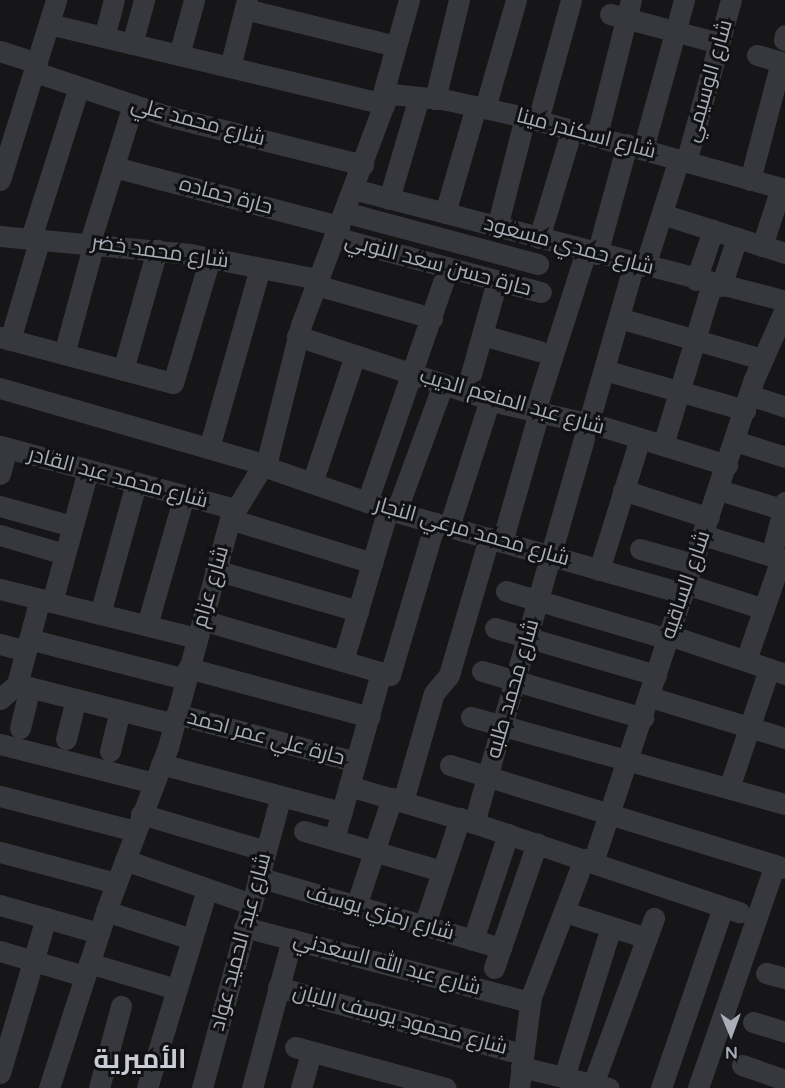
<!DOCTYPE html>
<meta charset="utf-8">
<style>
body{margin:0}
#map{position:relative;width:785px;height:1088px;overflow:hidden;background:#161618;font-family:"Varela Round",Cairo,sans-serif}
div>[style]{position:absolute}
.minor>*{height:21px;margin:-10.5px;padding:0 10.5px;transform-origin:10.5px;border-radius:10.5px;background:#37383d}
span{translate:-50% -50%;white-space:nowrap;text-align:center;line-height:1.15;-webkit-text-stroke:6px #111113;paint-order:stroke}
.street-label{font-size:21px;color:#a8adb8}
.district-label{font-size:27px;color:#c9ccd4;font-weight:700}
.north{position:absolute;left:701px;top:1004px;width:60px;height:60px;-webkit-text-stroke:4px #111113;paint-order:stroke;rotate:179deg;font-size:16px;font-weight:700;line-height:24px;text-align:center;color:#a8adb8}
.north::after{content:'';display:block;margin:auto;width:21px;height:27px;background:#a8adb8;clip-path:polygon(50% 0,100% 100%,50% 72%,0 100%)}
</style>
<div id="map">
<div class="minor">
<i style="left:409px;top:0;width:97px;rotate:105.6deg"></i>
<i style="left:383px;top:93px;width:64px;rotate:6.2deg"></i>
<i style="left:447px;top:100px;width:80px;rotate:12.3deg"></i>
<i style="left:525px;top:117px;width:270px;rotate:15.5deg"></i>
<i style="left:245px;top:9px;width:155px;rotate:13.8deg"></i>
<i style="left:610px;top:14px;width:113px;rotate:14.9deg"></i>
<i style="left:49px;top:24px;width:345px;rotate:13.4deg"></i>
<i style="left:104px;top:37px;width:38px;rotate:-75deg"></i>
<i style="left:784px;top:40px;width:5px;rotate:-79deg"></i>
<i style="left:132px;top:44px;width:46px;rotate:-74.7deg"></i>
<i style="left:0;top:51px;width:39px;rotate:18deg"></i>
<i style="left:179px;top:55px;width:57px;rotate:-74.7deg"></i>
<i style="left:757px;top:55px;width:29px;rotate:16deg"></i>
<i style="left:230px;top:67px;width:69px;rotate:-75.8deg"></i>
<i style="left:35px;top:72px;width:139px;rotate:18.4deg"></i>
<i style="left:167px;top:116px;width:202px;rotate:14deg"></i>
<i style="left:435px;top:99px;width:102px;rotate:-76.4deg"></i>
<i style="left:485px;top:108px;width:112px;rotate:-74deg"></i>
<i style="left:538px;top:120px;width:124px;rotate:-74.6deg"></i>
<i style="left:597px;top:135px;width:139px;rotate:-75.9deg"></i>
<i style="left:643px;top:149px;width:155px;rotate:-74.6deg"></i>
<i style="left:686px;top:162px;width:168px;rotate:-74.5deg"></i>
<i style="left:114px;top:167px;width:233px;rotate:14.7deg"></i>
<i style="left:0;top:180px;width:189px;rotate:-72.7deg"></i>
<i style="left:750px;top:180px;width:122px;rotate:-75.3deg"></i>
<i style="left:353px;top:189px;width:446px;rotate:14.5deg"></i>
<i style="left:389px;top:199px;width:106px;rotate:-73.6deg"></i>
<i style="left:344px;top:212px;width:201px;rotate:15deg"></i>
<i style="left:445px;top:213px;width:111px;rotate:-73.8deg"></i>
<i style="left:662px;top:214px;width:129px;rotate:17.6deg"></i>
<i style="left:497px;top:227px;width:114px;rotate:-75.7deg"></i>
<i style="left:0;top:236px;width:191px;rotate:5.4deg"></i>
<i style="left:190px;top:254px;width:130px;rotate:11.1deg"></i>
<i style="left:334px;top:237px;width:214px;rotate:14.9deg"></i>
<i style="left:31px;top:238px;width:158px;rotate:-72.4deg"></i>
<i style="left:539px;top:238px;width:114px;rotate:-73.2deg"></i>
<i style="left:90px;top:242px;width:144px;rotate:-72.6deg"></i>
<i style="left:762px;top:246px;width:61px;rotate:-71.9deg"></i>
<i style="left:597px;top:254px;width:114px;rotate:-74.7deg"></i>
<i style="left:645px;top:266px;width:112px;rotate:-72.4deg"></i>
<i style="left:696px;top:280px;width:53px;rotate:-71.2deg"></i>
<i style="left:316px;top:285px;width:121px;rotate:15.9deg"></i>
<i style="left:721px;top:286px;width:51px;rotate:-71.6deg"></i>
<i style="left:619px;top:318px;width:149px;rotate:16deg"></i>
<i style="left:482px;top:335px;width:59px;rotate:15.7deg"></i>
<i style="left:297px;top:336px;width:218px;rotate:18.2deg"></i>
<i style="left:504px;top:404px;width:103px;rotate:13deg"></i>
<i style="left:604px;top:427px;width:129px;rotate:17.2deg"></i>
<i style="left:0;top:337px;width:179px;rotate:14.9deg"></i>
<i style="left:173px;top:383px;width:130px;rotate:-73.5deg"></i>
<i style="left:10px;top:340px;width:106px;rotate:-73.6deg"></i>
<i style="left:64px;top:354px;width:115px;rotate:-74.9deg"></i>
<i style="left:123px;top:370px;width:125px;rotate:-74.2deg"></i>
<i style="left:604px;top:370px;width:147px;rotate:15.8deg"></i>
<i style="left:0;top:388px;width:275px;rotate:16.1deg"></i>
<i style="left:466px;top:392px;width:115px;rotate:-74.4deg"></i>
<i style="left:749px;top:395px;width:38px;rotate:18deg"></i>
<i style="left:535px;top:411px;width:168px;rotate:-72.3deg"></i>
<i style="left:735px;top:441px;width:52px;rotate:17.7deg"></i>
<i style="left:663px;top:445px;width:168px;rotate:-73.1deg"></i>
<i style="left:0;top:446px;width:243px;rotate:15deg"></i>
<i style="left:209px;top:448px;width:187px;rotate:-74.2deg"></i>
<i style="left:263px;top:466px;width:141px;rotate:19.1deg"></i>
<i style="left:396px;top:512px;width:297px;rotate:15.8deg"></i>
<i style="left:0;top:474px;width:27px;rotate:-75deg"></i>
<i style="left:312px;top:483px;width:135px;rotate:-71.4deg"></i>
<i style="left:623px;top:490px;width:90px;rotate:18deg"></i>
<i style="left:719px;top:490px;width:69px;rotate:16.9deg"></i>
<i style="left:367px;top:502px;width:248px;rotate:-70.9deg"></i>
<i style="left:0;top:506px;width:75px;rotate:15.5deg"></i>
<i style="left:396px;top:512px;width:136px;rotate:-69.8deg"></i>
<i style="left:230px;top:519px;width:149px;rotate:17.2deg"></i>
<i style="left:449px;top:527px;width:134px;rotate:-72.2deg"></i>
<i style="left:0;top:535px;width:67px;rotate:16.5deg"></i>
<i style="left:703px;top:535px;width:86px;rotate:17deg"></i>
<i style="left:502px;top:542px;width:135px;rotate:-74.1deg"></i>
<i style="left:640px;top:549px;width:55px;rotate:15.8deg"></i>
<i style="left:771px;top:556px;width:56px;rotate:-75.5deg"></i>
<i style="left:215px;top:570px;width:149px;rotate:16deg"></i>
<i style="left:599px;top:570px;width:138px;rotate:-72.7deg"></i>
<i style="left:686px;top:584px;width:82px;rotate:17.8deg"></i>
<i style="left:0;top:589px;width:203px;rotate:14deg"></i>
<i style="left:506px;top:591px;width:169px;rotate:16.5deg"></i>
<i style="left:52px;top:602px;width:137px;rotate:-74.7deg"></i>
<i style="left:100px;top:614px;width:136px;rotate:-74.6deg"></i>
<i style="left:202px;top:620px;width:196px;rotate:16.3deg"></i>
<i style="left:390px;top:675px;width:159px;rotate:-73.5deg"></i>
<i style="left:147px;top:625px;width:134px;rotate:-74deg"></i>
<i style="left:495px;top:628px;width:168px;rotate:16.3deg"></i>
<i style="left:669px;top:635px;width:122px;rotate:18.6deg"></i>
<i style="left:29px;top:639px;width:161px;rotate:14.4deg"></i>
<i style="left:0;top:644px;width:27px;rotate:15deg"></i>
<i style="left:746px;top:660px;width:107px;rotate:-70.9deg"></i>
<i style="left:343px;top:661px;width:159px;rotate:-73.5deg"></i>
<i style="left:188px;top:668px;width:188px;rotate:15.1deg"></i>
<i style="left:482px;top:671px;width:168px;rotate:16.3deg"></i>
<i style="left:17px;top:684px;width:162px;rotate:14.3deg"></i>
<i style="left:17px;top:684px;width:88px;rotate:-74.9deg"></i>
<i style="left:650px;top:697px;width:141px;rotate:16.9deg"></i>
<i style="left:0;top:699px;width:23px;rotate:-41deg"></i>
<i style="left:176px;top:714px;width:186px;rotate:14.9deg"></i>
<i style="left:471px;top:717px;width:326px;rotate:15.5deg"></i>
<i style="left:20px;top:728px;width:42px;rotate:-76.3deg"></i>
<i style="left:66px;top:739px;width:41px;rotate:-76deg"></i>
<i style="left:0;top:744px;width:159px;rotate:14.2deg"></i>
<i style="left:110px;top:751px;width:42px;rotate:-76.3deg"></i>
<i style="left:161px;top:764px;width:187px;rotate:14.9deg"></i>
<i style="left:450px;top:765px;width:350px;rotate:17.1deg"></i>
<i style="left:349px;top:786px;width:130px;rotate:16.5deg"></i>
<i style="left:474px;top:823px;width:280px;rotate:18.6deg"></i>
<i style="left:729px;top:788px;width:126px;rotate:-71.4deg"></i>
<i style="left:0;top:796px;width:139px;rotate:14.5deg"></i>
<i style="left:403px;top:801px;width:112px;rotate:-74deg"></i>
<i style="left:434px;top:693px;width:23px;rotate:-50deg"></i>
<i style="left:449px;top:675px;width:143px;rotate:-73.7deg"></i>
<i style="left:141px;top:814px;width:130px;rotate:16.5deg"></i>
<i style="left:474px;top:823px;width:581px;rotate:-74.03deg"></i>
<i style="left:304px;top:831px;width:144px;rotate:16.2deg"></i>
<i style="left:334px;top:839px;width:173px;rotate:-74.2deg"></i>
<i style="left:0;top:852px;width:120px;rotate:15deg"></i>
<i style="left:125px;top:860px;width:133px;rotate:19.2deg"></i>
<i style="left:593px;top:862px;width:509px;rotate:-71.57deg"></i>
<i style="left:754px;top:379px;width:77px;rotate:-66.1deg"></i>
<i style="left:258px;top:877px;width:253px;rotate:16.3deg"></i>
<i style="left:0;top:905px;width:103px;rotate:15.8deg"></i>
<i style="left:356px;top:906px;width:114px;rotate:-71.6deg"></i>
<i style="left:106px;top:911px;width:89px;rotate:18.2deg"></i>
<i style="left:565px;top:912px;width:86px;rotate:17.6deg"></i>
<i style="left:424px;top:926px;width:114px;rotate:-71.6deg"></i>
<i style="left:244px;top:927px;width:296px;rotate:14.7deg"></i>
<i style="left:473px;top:940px;width:112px;rotate:-71.7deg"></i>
<i style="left:0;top:951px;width:88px;rotate:16.6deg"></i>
<i style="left:89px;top:963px;width:91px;rotate:16.6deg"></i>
<i style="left:494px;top:968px;width:132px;rotate:-71deg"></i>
<i style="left:766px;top:973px;width:20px;rotate:15deg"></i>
<i style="left:278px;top:987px;width:253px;rotate:15.4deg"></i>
<i style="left:753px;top:1022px;width:34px;rotate:17deg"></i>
<i style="left:295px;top:1047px;width:156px;rotate:15.2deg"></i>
<i style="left:742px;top:1065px;width:46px;rotate:19.2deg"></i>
<i style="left:521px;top:1067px;width:90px;rotate:13.4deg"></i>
<i style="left:0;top:1073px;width:162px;rotate:-73.5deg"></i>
<i style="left:564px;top:1077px;width:157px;rotate:-72.6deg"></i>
<i style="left:593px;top:1084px;width:177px;rotate:-69.8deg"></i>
<i style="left:49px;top:1088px;width:186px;rotate:-72.1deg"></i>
<i style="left:106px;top:911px;width:175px;rotate:-69.3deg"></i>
<i style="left:168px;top:747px;width:236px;rotate:-74.8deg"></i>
<i style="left:230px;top:519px;width:73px;rotate:-58.5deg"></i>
<i style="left:268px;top:457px;width:136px;rotate:-76deg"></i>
<i style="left:301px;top:325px;width:247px;rotate:-69.4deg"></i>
<i style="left:99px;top:1088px;width:85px;rotate:-75deg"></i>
<i style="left:147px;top:1088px;width:208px;rotate:-73.2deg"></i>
<i style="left:202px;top:1088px;width:302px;rotate:-74.9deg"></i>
<i style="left:252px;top:1088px;width:154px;rotate:-75deg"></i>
<i style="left:301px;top:1088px;width:37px;rotate:-74deg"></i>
<i style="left:519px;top:1088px;width:92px;rotate:-82.5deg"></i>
<i style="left:531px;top:997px;width:148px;rotate:-69deg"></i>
<i style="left:661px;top:1088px;width:191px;rotate:-71.1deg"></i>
<i style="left:698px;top:1088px;width:236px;rotate:-71deg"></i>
</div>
<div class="street-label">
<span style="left:709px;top:81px;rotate:-74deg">شارع الوسيمي</span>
<span style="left:198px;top:122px;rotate:15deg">شارع محمد علي</span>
<span style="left:586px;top:134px;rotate:15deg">شارع اسكندر مينا</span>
<span style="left:226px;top:196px;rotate:15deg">حارة حماده</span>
<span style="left:569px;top:246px;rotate:15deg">شارع حمدي مسعود</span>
<span style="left:160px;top:252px;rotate:8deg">شارع محمد خضر</span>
<span style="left:438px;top:265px;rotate:15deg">حارة حسن سعد النوبي</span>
<span style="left:512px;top:402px;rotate:16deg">شارع عبد المنعم الديب</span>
<span style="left:118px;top:478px;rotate:15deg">شارع محمد عبد القادر</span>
<span style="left:472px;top:532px;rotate:16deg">شارع محمد مرعي النجار</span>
<span style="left:686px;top:585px;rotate:-71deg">شارع الساقيه</span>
<span style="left:211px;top:587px;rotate:-74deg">شارع عزام</span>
<span style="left:513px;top:689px;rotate:-74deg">شارع محمد طلبه</span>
<span style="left:266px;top:738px;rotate:15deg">حارة علي عمر احمد</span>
<span style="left:380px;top:913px;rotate:16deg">شارع رمزي يوسف</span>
<span style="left:241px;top:942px;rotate:-75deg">شارع عبد الحميد عواد</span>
<span style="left:387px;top:964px;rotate:15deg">شارع عبد الله السعدني</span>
<span style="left:400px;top:1020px;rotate:15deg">شارع محمود يوسف اللبان</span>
</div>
<div class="district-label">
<span style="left:140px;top:1060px">الأميرية</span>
</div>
<div class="north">N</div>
</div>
